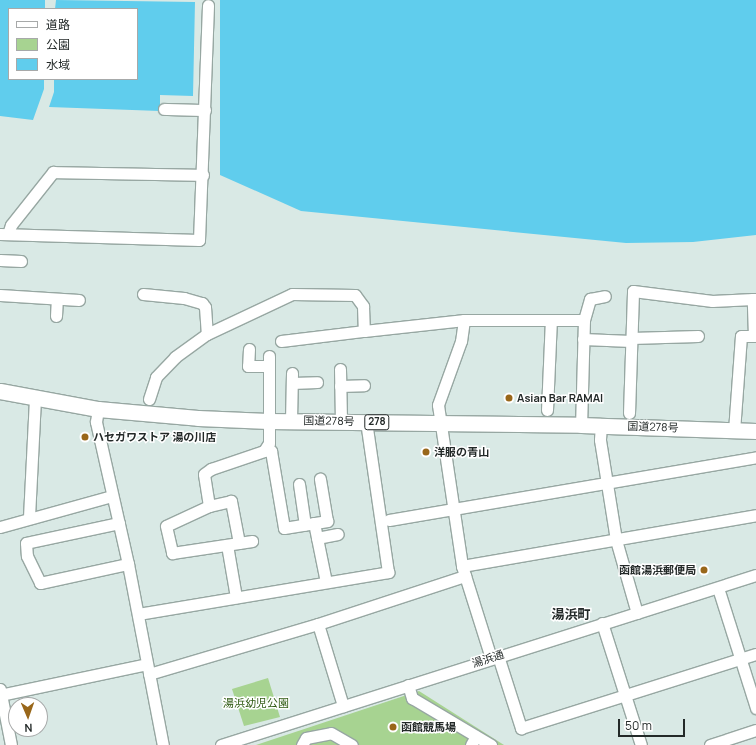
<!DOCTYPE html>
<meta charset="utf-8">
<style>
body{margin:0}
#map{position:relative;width:756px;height:745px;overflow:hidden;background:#d9e9e5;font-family:Manrope,"Noto Sans JP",sans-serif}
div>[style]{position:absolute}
.green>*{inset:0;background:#a7d391}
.water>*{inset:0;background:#60cded}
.roads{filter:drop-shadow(1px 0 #97a7a2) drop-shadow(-1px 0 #97a7a2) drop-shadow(0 1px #97a7a2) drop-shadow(0 -1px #97a7a2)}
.minor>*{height:11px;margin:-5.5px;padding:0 5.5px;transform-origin:5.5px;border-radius:5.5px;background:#fff}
.highway>*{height:15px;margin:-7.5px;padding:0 7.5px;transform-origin:7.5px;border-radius:7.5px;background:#fff}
.dots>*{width:11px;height:11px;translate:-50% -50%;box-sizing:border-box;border:2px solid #fff;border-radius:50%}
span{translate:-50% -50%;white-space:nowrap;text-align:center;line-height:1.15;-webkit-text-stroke:3px #fff;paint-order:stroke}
.shield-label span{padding:1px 3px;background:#fff;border:1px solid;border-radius:3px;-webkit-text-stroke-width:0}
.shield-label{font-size:10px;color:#232928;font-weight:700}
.poi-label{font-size:11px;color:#232928;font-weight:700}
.left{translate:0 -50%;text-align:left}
.right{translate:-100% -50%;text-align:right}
.street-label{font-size:11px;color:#232928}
.park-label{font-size:11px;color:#2f5a12}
.quarter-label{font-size:13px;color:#232928;font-weight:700}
.legend{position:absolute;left:8px;top:8px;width:130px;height:72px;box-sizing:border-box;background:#fff;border:1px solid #a7a9a9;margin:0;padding:5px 7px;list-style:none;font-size:12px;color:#232928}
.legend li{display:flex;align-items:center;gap:8px;height:20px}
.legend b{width:20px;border:1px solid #a7a9a9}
.north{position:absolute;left:8px;top:697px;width:40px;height:40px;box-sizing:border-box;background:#fff;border:1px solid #a7a9a9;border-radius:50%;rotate:178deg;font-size:11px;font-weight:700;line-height:16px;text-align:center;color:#232928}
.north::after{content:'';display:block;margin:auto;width:14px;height:18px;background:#99671a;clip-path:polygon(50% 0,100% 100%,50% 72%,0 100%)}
.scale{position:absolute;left:618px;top:719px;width:67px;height:18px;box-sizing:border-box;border:2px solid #232928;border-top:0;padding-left:5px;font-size:12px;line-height:14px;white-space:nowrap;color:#232928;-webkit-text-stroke:3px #fff;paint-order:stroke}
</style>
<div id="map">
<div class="green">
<i style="clip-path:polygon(268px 678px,280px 717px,244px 726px,232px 689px)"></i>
<i style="clip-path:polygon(419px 691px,504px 745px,256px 745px,268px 741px)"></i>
</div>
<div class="water">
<i style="clip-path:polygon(0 0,45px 0,45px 9px,9px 9px,9px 79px,44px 79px,44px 89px,33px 120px,0 116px)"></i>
<i style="clip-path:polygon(56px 0,195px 2px,193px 96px,160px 95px,160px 111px,49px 107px,54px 92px,54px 79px,137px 79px,137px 9px,55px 9px)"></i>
<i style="clip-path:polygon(220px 0,756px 0,756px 235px,693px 242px,626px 243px,301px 211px,220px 175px)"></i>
</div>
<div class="roads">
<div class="minor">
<i style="left:164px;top:109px;width:41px;rotate:1.4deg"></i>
<i style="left:0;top:234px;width:199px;rotate:1.7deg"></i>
<i style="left:199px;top:240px;width:235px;rotate:-87.8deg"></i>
<i style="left:8px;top:234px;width:9px;rotate:-72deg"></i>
<i style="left:11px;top:225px;width:68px;rotate:-51.6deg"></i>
<i style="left:53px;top:172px;width:150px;rotate:1.1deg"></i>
<i style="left:0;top:260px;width:21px;rotate:3deg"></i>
<i style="left:143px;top:294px;width:41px;rotate:5.6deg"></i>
<i style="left:184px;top:298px;width:19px;rotate:16deg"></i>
<i style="left:202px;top:303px;width:5px;rotate:53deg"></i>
<i style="left:205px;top:307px;width:27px;rotate:86deg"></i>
<i style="left:0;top:295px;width:79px;rotate:3.6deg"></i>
<i style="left:56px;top:316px;width:17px;rotate:-87deg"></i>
<i style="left:464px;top:320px;width:21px;rotate:98deg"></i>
<i style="left:461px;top:341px;width:68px;rotate:109.8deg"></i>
<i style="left:438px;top:405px;width:163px;rotate:81.5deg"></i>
<i style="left:462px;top:566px;width:96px;rotate:72.5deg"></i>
<i style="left:584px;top:320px;width:22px;rotate:-74deg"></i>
<i style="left:590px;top:299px;width:15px;rotate:-11deg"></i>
<i style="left:631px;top:338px;width:67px;rotate:-1.7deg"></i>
<i style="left:583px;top:339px;width:48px;rotate:2.4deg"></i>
<i style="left:281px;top:341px;width:84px;rotate:-6.9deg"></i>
<i style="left:249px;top:349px;width:17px;rotate:93deg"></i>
<i style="left:248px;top:366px;width:20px"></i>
<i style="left:340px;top:369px;width:52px;rotate:88.9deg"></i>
<i style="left:292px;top:383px;width:25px;rotate:-2deg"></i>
<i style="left:340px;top:386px;width:24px;rotate:-2deg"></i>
<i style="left:149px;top:399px;width:23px;rotate:-72deg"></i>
<i style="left:156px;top:377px;width:28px;rotate:-46deg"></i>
<i style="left:175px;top:357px;width:39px;rotate:-36deg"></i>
<i style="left:207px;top:334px;width:94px;rotate:-25.2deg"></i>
<i style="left:292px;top:294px;width:63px;rotate:0.9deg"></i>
<i style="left:355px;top:295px;width:14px;rotate:54deg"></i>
<i style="left:363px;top:306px;width:25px;rotate:88deg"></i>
<i style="left:364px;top:331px;width:101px;rotate:-6.3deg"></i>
<i style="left:464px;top:320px;width:120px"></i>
<i style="left:584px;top:320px;width:105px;rotate:91.6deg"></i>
<i style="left:98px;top:409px;width:13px;rotate:99deg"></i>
<i style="left:96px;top:422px;width:146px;rotate:77.3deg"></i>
<i style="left:128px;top:564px;width:184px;rotate:79.1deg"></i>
<i style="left:547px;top:410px;width:90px;rotate:-87.5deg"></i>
<i style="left:629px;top:413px;width:122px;rotate:-88.1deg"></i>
<i style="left:633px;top:291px;width:80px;rotate:7.2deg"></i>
<i style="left:712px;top:301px;width:41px;rotate:-2.8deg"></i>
<i style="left:291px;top:421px;width:48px;rotate:-88.8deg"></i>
<i style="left:601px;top:425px;width:15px;rotate:94deg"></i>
<i style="left:600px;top:440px;width:101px;rotate:80.9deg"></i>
<i style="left:616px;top:540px;width:76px;rotate:74deg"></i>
<i style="left:734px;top:431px;width:95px;rotate:-85.8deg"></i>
<i style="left:741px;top:336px;width:13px"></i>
<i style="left:754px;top:336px;width:37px;rotate:-92deg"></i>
<i style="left:753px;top:299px;width:3px"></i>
<i style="left:267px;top:447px;width:6px;rotate:45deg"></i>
<i style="left:271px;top:451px;width:78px;rotate:80.4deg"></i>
<i style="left:284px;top:528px;width:44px;rotate:-9.2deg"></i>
<i style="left:327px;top:521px;width:43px;rotate:-99.5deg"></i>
<i style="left:299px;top:484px;width:41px;rotate:81.7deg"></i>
<i style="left:209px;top:506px;width:32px;rotate:-99deg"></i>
<i style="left:204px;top:474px;width:9px;rotate:-36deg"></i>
<i style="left:211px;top:469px;width:56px;rotate:-18.8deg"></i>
<i style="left:264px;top:451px;width:9px;rotate:-58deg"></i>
<i style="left:269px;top:443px;width:87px;rotate:-90deg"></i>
<i style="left:29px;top:517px;width:119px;rotate:-87.1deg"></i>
<i style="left:389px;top:520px;width:372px;rotate:-9.7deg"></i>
<i style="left:119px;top:523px;width:95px;rotate:167.9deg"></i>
<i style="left:26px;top:543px;width:13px;rotate:86deg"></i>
<i style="left:27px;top:556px;width:30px;rotate:64deg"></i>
<i style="left:40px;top:583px;width:90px;rotate:-12.2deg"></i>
<i style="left:314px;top:523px;width:60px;rotate:78.5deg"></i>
<i style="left:0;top:527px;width:116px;rotate:-15.5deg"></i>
<i style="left:317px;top:538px;width:21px;rotate:-11deg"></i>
<i style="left:239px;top:543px;width:43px;rotate:-100.8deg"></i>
<i style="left:231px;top:501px;width:23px;rotate:167deg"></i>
<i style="left:209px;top:506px;width:47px;rotate:155.1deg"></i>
<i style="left:166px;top:526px;width:28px;rotate:77deg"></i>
<i style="left:172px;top:553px;width:81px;rotate:-8.5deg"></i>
<i style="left:227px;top:545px;width:53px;rotate:80.2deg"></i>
<i style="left:462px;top:566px;width:298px;rotate:-9.8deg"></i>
<i style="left:718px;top:588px;width:126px;rotate:72.4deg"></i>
<i style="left:138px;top:614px;width:254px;rotate:-9.5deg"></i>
<i style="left:388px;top:572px;width:152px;rotate:-98.3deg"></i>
<i style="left:602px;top:623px;width:128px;rotate:72.3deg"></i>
<i style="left:318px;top:624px;width:86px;rotate:73deg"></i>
<i style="left:498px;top:656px;width:76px;rotate:72.3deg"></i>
<i style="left:521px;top:728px;width:246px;rotate:-17.5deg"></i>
<i style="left:149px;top:674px;width:176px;rotate:-16.5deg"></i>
<i style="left:318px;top:624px;width:155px;rotate:-18.1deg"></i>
<i style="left:408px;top:685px;width:14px;rotate:73deg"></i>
<i style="left:412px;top:698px;width:92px;rotate:30.7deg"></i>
<i style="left:0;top:689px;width:57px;rotate:78.9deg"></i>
<i style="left:0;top:695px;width:150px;rotate:-11.9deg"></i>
<i style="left:221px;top:745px;width:561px;rotate:-17.63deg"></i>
<i style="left:302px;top:745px;width:8px;rotate:-60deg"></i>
<i style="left:306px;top:738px;width:25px;rotate:-11deg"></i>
<i style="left:331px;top:733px;width:24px;rotate:30deg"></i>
<i style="left:471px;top:745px;width:10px;rotate:-61deg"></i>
<i style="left:710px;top:745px;width:48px;rotate:-18.1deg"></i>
</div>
<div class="highway">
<i style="left:0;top:391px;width:100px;rotate:10.4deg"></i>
<i style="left:98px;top:409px;width:100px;rotate:5.1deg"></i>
<i style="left:198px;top:418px;width:70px;rotate:2.5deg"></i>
<i style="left:268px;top:421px;width:313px;rotate:0.7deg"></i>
<i style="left:581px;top:425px;width:175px;rotate:2deg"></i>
</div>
</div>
<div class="dots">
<i style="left:509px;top:398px;background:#99671a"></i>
<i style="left:85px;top:437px;background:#99671a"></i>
<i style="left:426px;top:452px;background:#99671a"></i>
<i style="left:704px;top:570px;background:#99671a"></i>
<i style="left:393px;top:727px;background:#99671a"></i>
</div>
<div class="shield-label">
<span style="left:377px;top:422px">278</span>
</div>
<div class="poi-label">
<span class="left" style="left:517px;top:398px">Asian Bar RAMAI</span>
<span class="left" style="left:93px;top:437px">ハセガワストア 湯の川店</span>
<span class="left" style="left:434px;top:452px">洋服の青山</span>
<span class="right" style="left:696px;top:570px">函館湯浜郵便局</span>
<span class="left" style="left:401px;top:727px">函館競馬場</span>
</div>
<div class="street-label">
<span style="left:329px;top:421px;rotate:1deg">国道278号</span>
<span style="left:653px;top:427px;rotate:2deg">国道278号</span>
<span style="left:488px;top:659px;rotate:-18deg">湯浜通</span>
</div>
<div class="park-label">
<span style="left:256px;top:703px">湯浜幼児公園</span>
</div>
<div class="quarter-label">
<span style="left:571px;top:614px">湯浜町</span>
</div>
<ul class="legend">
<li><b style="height:5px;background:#fff"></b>道路</li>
<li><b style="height:11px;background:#a7d391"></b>公園</li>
<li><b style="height:11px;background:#60cded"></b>水域</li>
</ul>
<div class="north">N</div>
<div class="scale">50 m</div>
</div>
